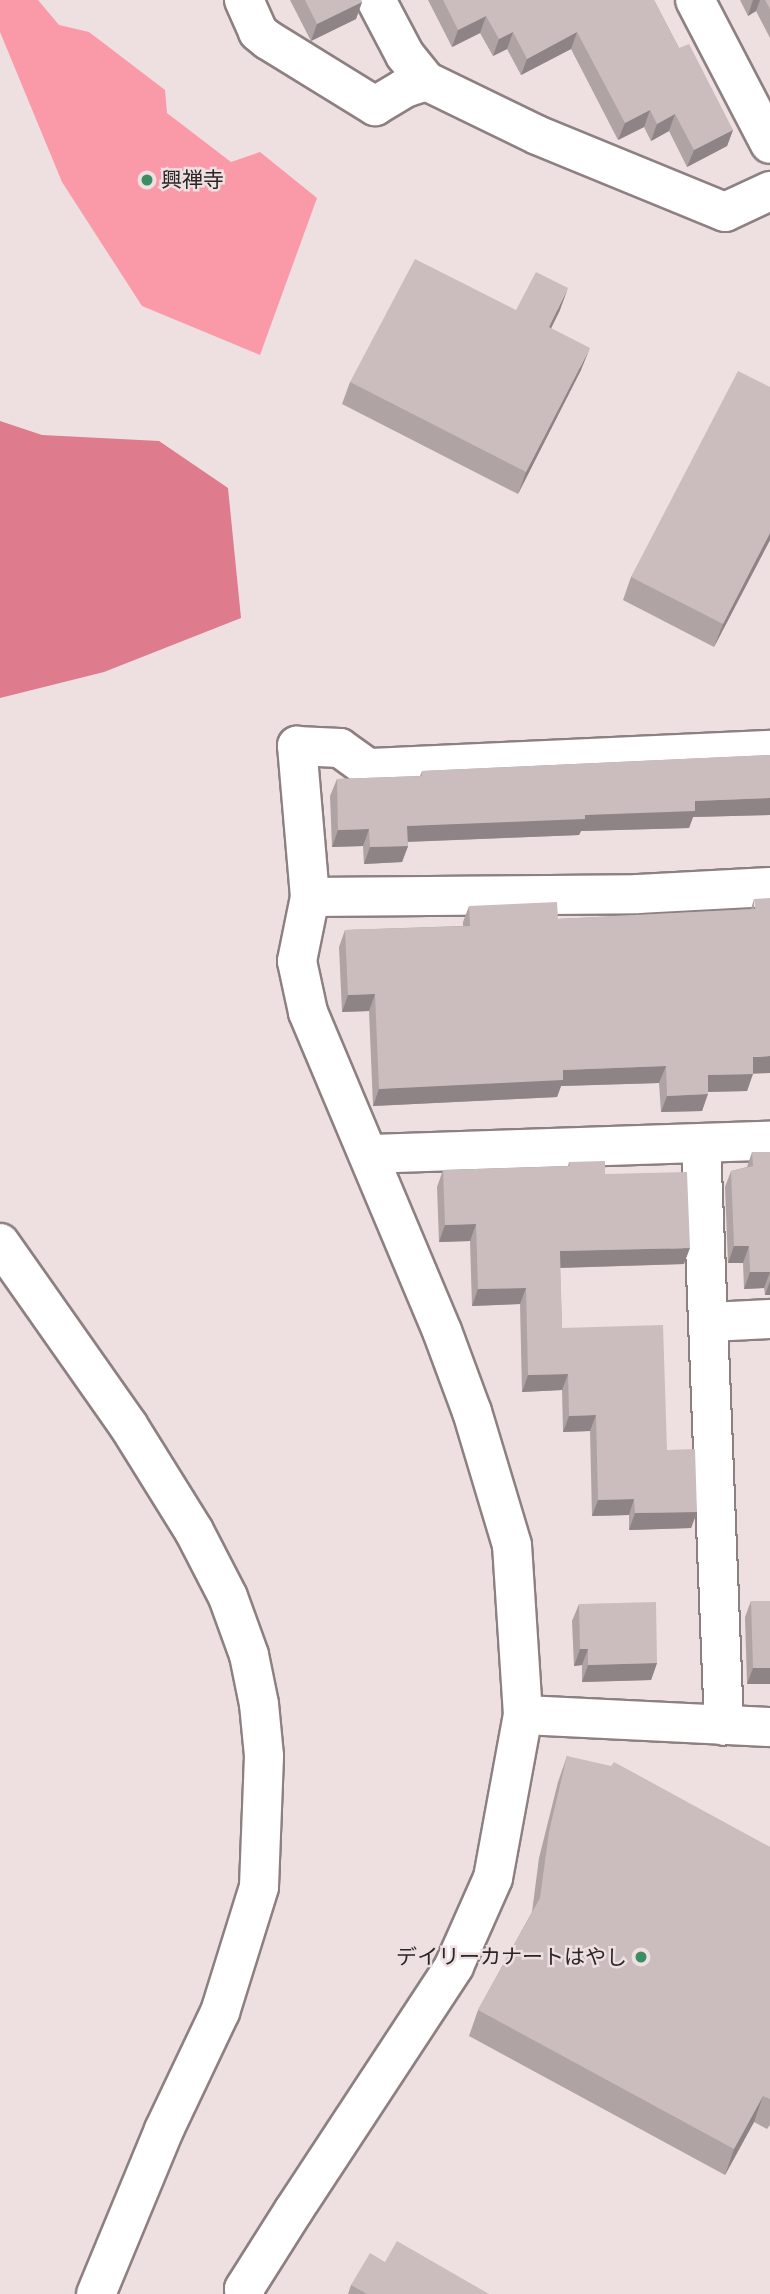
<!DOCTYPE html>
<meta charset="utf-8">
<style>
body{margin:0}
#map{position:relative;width:770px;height:2294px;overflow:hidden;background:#eedfe1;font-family:"DM Sans","Noto Sans JP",sans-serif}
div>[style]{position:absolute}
.green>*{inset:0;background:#fa9aa9}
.forest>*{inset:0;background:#de7b8c}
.roads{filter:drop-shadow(2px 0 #8d8081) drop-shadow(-2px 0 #8d8081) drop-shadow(0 2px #8d8081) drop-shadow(0 -2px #8d8081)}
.minor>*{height:38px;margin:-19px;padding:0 19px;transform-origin:19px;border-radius:19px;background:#fff}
.tertiary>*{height:38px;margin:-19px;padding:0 19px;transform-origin:19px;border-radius:19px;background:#fff}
.wall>*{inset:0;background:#afa3a3}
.shaded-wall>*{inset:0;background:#8e8485}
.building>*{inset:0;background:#cbbdbe}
.dots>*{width:19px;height:19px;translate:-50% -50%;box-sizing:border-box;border:4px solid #eedfe1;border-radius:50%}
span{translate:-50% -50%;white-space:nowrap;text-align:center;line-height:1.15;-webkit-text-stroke:5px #eedfe1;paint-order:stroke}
.poi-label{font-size:21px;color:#2b2526}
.left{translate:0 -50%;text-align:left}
.right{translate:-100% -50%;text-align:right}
</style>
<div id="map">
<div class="green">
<i style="clip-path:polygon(0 0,38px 0,59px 25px,89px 32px,165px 90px,167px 113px,231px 162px,260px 152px,317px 198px,260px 355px,142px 306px,62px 182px,0 32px)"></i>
</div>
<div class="forest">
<i style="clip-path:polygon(0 421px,42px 435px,159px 441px,228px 488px,241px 618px,104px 672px,0 698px)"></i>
</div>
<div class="roads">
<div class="minor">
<i style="left:244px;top:0;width:35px;rotate:66deg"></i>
<i style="left:258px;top:32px;width:13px;rotate:39deg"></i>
<i style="left:268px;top:40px;width:126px;rotate:31.7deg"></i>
<i style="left:375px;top:106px;width:35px;rotate:-31deg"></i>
<i style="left:405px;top:88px;width:22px;rotate:-18deg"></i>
<i style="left:376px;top:0;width:62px;rotate:62.2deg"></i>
<i style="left:405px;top:55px;width:33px;rotate:51deg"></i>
<i style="left:426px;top:81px;width:123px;rotate:25.9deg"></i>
<i style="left:537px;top:135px;width:203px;rotate:22.3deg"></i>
<i style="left:725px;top:212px;width:50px;rotate:-25deg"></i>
<i style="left:695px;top:0;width:162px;rotate:62.5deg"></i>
<i style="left:310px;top:897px;width:328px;rotate:-0.5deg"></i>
<i style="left:638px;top:894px;width:132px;rotate:-3deg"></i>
<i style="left:701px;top:1145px;width:581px;rotate:87.73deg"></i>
<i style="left:369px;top:1154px;width:401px;rotate:-1.9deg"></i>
<i style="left:710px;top:1322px;width:60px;rotate:-2.9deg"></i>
<i style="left:523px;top:1715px;width:247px;rotate:2.8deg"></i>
<i style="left:245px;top:2294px;width:5px;rotate:-101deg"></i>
<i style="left:244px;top:2289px;width:93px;rotate:-57.7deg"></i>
<i style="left:294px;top:2210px;width:292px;rotate:-56.7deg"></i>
<i style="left:454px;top:1966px;width:96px;rotate:-66.1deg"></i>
<i style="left:493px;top:1878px;width:166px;rotate:-79.6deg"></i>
<i style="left:523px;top:1715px;width:170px;rotate:-93.7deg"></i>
<i style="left:512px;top:1545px;width:139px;rotate:-106.7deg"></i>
<i style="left:472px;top:1412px;width:86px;rotate:-110.3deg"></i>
<i style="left:442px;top:1331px;width:346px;rotate:-112.8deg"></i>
<i style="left:308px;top:1012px;width:52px;rotate:-102.2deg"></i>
<i style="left:297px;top:961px;width:65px;rotate:-78.5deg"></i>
<i style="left:310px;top:897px;width:152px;rotate:-94.9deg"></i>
<i style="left:297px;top:746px;width:43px;rotate:2.7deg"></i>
<i style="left:340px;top:748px;width:34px;rotate:36deg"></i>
<i style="left:368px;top:768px;width:402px;rotate:-2.6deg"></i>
</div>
<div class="tertiary">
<i style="left:0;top:1243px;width:223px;rotate:54.9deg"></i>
<i style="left:128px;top:1425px;width:125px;rotate:58.1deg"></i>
<i style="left:194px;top:1531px;width:74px;rotate:62.7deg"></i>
<i style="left:228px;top:1597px;width:62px;rotate:70.1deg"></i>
<i style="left:249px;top:1655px;width:50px;rotate:78.5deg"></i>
<i style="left:259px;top:1704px;width:52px;rotate:84.5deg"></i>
<i style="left:264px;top:1756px;width:131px;rotate:92.2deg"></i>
<i style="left:259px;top:1887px;width:131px;rotate:107.3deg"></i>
<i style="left:220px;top:2012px;width:131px;rotate:115.4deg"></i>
<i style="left:164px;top:2130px;width:178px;rotate:112.5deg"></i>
</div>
</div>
<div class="wall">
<i style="clip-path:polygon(290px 0,361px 0,362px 2px,356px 19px,311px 41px)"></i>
<i style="clip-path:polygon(428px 0,654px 0,679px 48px,733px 130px,727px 146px,687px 167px,669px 131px,651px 141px,644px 127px,618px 140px,571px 49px,521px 75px,507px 49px,493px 56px,480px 33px,452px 47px)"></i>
<i style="clip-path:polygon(740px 0,770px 0,770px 38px,756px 11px,748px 16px)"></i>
<i style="clip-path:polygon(516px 310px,560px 310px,551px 328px,581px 370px,518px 494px,342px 404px,350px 382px)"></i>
<i style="clip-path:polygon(770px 387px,770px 540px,714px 647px,623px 600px,631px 577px)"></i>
<i style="clip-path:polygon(770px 755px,770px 815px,693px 817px,689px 828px,581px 831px,579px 835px,408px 842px,408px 846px,402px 862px,364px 864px,363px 846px,332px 847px,330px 796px,337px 779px,420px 776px,422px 771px)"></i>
<i style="clip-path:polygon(754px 899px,753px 1073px,747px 1091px,708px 1092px,702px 1111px,661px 1112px,659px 1083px,561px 1086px,557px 1097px,373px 1106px,369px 1011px,342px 1012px,339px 947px,345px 930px,463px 926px,463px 922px,469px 906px,558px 919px,751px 909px)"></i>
<i style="clip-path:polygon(752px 1152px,770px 1152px,770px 1295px,765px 1295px,764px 1288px,744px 1289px,743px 1263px,728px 1263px,725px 1187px,731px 1171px,747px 1167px)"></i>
<i style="clip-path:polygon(569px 1162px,605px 1174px,684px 1264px,560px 1268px,562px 1328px,667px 1450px,697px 1512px,691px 1528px,629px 1530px,629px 1515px,592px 1516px,590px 1431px,563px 1432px,562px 1390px,522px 1392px,520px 1304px,472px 1306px,470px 1241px,439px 1242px,437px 1187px,443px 1170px,568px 1166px)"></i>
<i style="clip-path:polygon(751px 1601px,770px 1684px,747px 1684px,745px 1617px)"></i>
<i style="clip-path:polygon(579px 1604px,657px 1663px,651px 1680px,582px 1682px,582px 1665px,574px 1666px,572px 1621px)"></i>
<i style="clip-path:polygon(567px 1756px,770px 1847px,770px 2125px,767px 2129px,754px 2122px,725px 2175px,469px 2036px,478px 2010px,532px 1912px,539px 1858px,558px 1782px)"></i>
<i style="clip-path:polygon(385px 2262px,489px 2294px,348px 2294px,351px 2285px)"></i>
</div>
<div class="shaded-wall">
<i style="clip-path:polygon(753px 0,760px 0,756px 11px,748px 16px)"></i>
<i style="clip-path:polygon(362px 2px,356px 19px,311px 41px,317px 24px)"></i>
<i style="clip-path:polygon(486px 16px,480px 33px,452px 47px,458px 30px)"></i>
<i style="clip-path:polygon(513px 32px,507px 49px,493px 56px,499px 39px)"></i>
<i style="clip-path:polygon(577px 32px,571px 49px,521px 75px,527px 59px)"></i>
<i style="clip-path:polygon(650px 110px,644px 127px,618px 140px,625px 123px)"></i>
<i style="clip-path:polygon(675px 114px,669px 131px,651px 141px,657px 124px)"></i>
<i style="clip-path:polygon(733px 130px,727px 146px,687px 167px,694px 150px)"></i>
<i style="clip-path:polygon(568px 288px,560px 310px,541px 349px,549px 327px)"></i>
<i style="clip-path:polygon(590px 348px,581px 370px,518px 494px,526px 472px)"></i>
<i style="clip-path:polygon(770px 533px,770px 540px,714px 647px,723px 624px)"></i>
<i style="clip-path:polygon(770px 798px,770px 815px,693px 817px,689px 828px,581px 831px,579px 835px,401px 842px,407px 826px,585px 815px,695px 801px)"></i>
<i style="clip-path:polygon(369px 829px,363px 846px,332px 847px,338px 830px)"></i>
<i style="clip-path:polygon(408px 846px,402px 862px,364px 864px,370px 847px)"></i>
<i style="clip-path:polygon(375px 994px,369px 1011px,342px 1012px,348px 995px)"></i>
<i style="clip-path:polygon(770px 1056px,770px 1073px,747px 1074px,753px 1057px)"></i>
<i style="clip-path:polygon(666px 1066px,659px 1083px,561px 1086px,557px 1097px,373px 1106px,379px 1089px,563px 1070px)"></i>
<i style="clip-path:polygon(753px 1074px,747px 1091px,702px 1092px,708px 1075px)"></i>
<i style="clip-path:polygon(708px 1094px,702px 1111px,661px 1112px,667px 1096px)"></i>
<i style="clip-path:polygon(476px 1224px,470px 1241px,439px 1242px,445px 1225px)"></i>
<i style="clip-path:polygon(734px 1246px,749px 1246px,743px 1263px,728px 1263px)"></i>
<i style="clip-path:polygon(690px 1248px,684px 1264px,554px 1268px,560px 1251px)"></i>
<i style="clip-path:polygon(750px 1272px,770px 1272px,764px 1288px,744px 1289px)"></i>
<i style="clip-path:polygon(770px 1281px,770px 1295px,765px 1295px)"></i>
<i style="clip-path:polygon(526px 1288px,520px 1304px,472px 1306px,478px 1289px)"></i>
<i style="clip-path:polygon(568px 1374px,562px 1390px,522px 1392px,528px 1375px)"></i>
<i style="clip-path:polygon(596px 1415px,590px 1431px,563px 1432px,569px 1416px)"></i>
<i style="clip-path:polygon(634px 1499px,629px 1515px,592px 1516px,598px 1500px)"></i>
<i style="clip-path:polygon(697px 1512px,691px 1528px,629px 1530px,635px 1513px)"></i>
<i style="clip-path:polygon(580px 1649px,588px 1649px,582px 1665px,574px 1666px)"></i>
<i style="clip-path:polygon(657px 1663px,651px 1680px,582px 1682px,588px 1665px)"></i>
<i style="clip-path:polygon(753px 1668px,770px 1668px,770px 1684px,747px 1684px)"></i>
<i style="clip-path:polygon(763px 2096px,754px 2122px,725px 2175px,734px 2149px)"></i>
</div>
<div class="building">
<i style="clip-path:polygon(305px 0,361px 0,362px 2px,317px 24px)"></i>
<i style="clip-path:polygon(443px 0,654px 0,679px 48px,689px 44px,733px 130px,694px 150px,675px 114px,657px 124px,650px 110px,625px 123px,577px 32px,527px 59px,513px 32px,499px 39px,486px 16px,458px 30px)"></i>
<i style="clip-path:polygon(765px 0,770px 0,770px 9px)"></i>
<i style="clip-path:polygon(415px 259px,516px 310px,536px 272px,568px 288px,549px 327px,590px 348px,526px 472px,350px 382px)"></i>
<i style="clip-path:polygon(738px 371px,770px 387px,770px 533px,723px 624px,631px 577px)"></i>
<i style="clip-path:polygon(770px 755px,770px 798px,695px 801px,695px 811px,585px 815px,585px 819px,407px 826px,408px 846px,370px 847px,369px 829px,338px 830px,337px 779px,422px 776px,422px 771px)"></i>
<i style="clip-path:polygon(770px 898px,770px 1056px,753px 1057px,753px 1074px,708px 1075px,708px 1094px,667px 1096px,666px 1066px,563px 1070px,563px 1080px,379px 1089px,375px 994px,348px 995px,345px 930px,470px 926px,469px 906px,557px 902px,558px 919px,755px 909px,754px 899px)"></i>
<i style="clip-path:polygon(752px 1152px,770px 1152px,770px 1272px,750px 1272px,749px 1246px,734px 1246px,731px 1171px,753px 1166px)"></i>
<i style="clip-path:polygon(605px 1161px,605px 1174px,687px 1172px,690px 1248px,560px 1251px,562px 1328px,663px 1325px,667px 1450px,695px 1449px,697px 1512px,635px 1513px,634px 1499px,598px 1500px,596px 1415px,569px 1416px,568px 1374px,528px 1375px,526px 1288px,478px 1289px,476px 1224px,445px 1225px,443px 1170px,570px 1166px,569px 1162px)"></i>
<i style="clip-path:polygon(751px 1601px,770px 1601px,770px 1668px,753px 1668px)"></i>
<i style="clip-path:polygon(656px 1602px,657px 1663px,588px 1665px,588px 1649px,580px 1649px,579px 1604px)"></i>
<i style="clip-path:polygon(567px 1756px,611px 1766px,614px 1762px,770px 1847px,770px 2099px,763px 2096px,734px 2149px,478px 2010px,540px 1898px,549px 1832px)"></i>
<i style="clip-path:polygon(397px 2241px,489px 2294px,367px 2294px,351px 2285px,370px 2253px,385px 2262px)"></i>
</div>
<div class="dots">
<i style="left:147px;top:180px;background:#3a8e61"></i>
<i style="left:641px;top:1957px;background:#3a8e61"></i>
</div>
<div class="poi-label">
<span class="left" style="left:161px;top:180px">興禅寺</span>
<span class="right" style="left:627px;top:1957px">デイリーカナートはやし</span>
</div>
</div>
